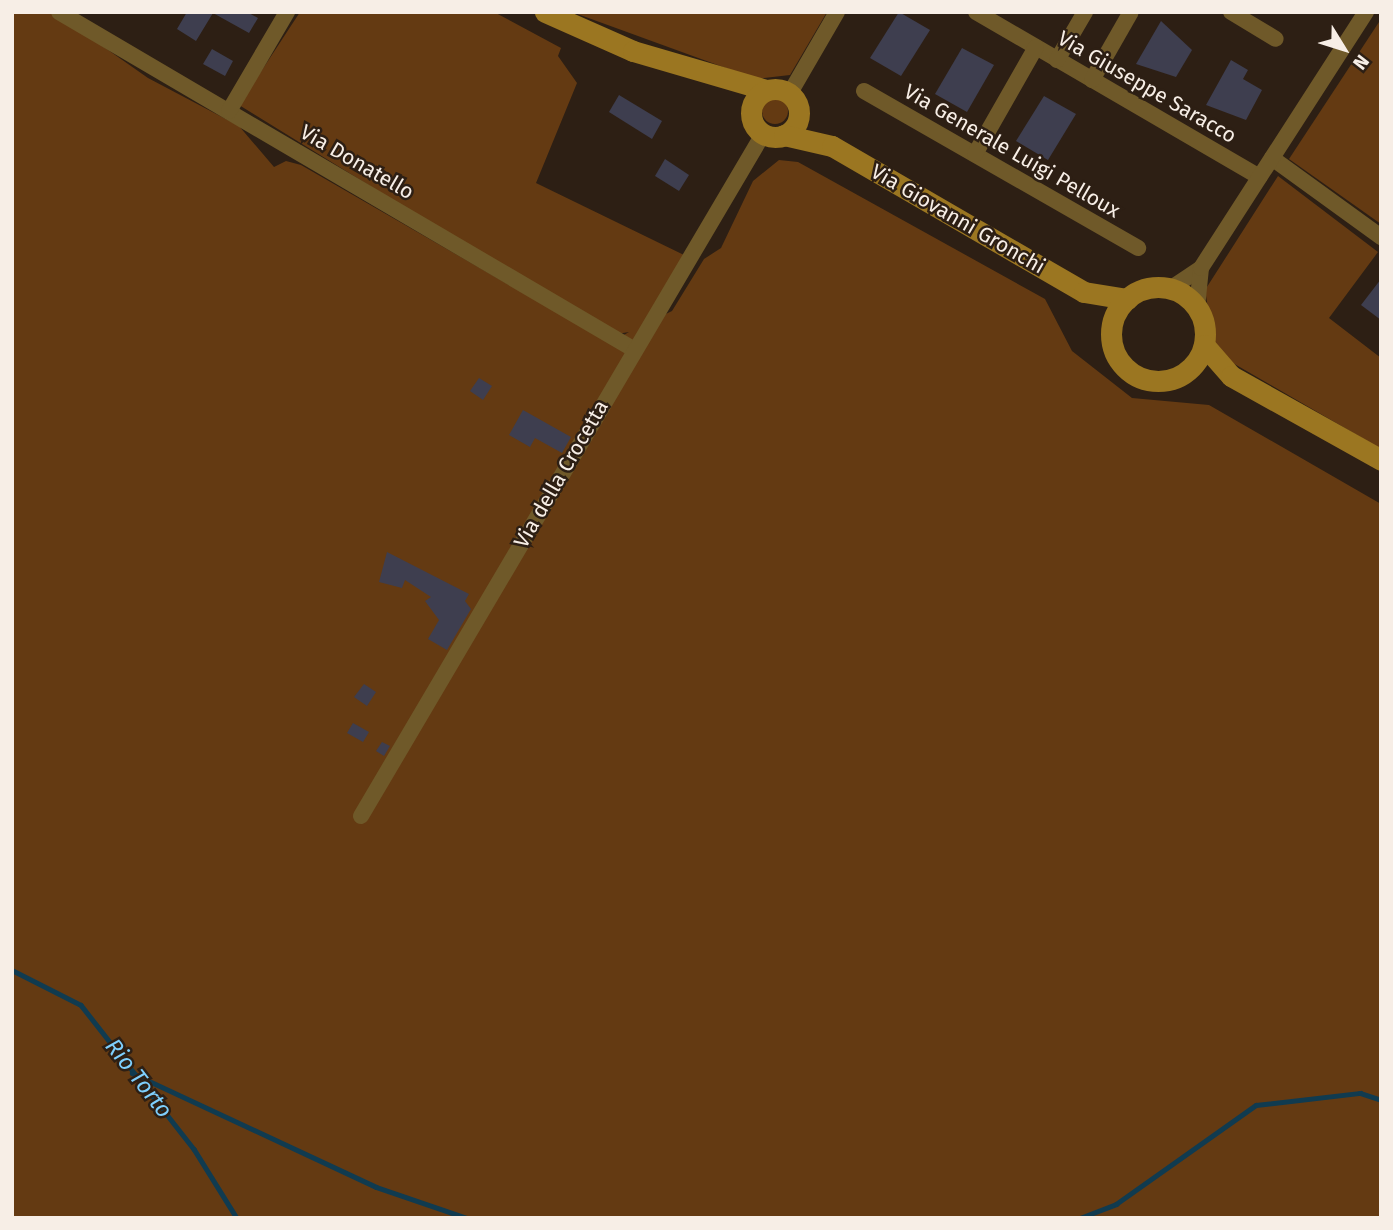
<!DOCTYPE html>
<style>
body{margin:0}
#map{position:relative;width:1393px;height:1230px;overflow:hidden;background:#2d1f14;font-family:"Fira Sans",sans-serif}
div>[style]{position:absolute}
.green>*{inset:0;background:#643a12}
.round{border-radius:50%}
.stream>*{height:4.5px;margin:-2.25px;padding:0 2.25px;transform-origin:2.25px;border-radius:2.25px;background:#103b50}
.building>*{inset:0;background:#3e3e4f}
.street>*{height:16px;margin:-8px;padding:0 8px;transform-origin:8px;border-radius:8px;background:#6f5929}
.secondary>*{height:21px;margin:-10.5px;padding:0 10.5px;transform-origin:10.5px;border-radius:10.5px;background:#9b7621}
.secondary>.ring{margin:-10.5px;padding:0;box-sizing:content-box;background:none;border:21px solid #9b7621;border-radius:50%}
span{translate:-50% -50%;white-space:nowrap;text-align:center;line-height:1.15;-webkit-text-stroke:5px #2d1f14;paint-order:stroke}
.street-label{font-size:21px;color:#f7eee6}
.water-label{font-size:23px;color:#7ecffd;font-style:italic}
.frame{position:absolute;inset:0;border:14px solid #f7eee6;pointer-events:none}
.north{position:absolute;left:1309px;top:14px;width:70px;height:70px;-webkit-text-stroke:5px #2d1f14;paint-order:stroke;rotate:128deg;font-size:19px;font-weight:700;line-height:28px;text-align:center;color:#f7eee6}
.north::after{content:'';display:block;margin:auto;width:24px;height:32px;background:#f7eee6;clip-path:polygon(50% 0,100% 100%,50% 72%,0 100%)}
</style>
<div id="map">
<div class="green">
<i style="clip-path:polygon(12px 12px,54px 12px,148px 78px,239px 126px,274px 167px,286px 161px,301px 165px,610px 343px,629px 332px,617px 334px,529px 284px,239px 105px,300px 12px,494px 12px,561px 48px,558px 56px,577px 83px,536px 183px,684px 255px,643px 325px,672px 311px,704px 259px,721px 248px,753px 181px,779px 160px,798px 162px,1045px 299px,1072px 351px,1132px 398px,1209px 405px,1381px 504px,1381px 1218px,12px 1218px)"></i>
<i style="clip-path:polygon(572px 12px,827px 12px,790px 75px,756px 79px)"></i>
<i style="clip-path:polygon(1381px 19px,1381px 224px,1289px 159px)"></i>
<i class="round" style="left:762px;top:98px;width:26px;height:26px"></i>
<i style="clip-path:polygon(1278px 176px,1378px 252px,1329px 318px,1381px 358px,1381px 449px,1219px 355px,1214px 344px,1205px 290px)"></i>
</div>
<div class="stream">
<i style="left:12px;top:970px;width:77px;rotate:26.9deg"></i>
<i style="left:81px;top:1005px;width:183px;rotate:51.9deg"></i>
<i style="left:194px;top:1149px;width:81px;rotate:58.1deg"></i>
<i style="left:132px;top:1073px;width:269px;rotate:25deg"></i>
<i style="left:376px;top:1187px;width:96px;rotate:18.8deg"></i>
<i style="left:1080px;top:1218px;width:39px;rotate:-21deg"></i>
<i style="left:1116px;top:1204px;width:171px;rotate:-35.3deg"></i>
<i style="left:1256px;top:1105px;width:105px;rotate:-6.6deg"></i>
<i style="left:1360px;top:1093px;width:22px;rotate:18deg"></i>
</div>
<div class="building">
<i style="clip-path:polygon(187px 12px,247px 12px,258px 18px,249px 33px,213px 13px,196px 41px,177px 29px)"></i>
<i style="clip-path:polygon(899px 12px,930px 30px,901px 76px,870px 58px)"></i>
<i style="clip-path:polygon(1161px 21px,1192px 50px,1176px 77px,1136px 64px)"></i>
<i style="clip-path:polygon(962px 48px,994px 65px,967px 112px,935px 94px)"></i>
<i style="clip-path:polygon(212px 49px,233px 61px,225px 76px,203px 64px)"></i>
<i style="clip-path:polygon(1231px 60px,1248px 70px,1243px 79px,1262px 90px,1246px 120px,1206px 105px)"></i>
<i style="clip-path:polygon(619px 95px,662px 121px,652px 139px,609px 112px)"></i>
<i style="clip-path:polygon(1044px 96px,1076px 114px,1048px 160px,1016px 141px)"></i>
<i style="clip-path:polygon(665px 159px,689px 175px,679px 191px,655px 176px)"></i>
<i style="clip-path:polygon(1381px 279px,1381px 320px,1361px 305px)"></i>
<i style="clip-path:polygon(479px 378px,492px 386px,483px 400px,470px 391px)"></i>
<i style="clip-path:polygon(523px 410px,571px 437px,562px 453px,535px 438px,530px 447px,509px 435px)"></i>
<i style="clip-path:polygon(387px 552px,469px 594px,465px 601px,471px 609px,447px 650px,428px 639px,439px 620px,425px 601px,431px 597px,405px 580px,402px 588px,379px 582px)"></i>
<i style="clip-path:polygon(364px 684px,376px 692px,367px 706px,354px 697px)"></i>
<i style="clip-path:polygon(353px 723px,369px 732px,363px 742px,347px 733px)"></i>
<i style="clip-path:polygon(382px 742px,390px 746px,384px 756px,376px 751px)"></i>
</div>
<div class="street">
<i style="left:59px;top:12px;width:666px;rotate:30.42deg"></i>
<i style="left:976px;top:12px;width:328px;rotate:30.2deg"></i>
<i style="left:1231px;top:12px;width:52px;rotate:31deg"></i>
<i style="left:1057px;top:60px;width:56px;rotate:-59.7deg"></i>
<i style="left:1092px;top:80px;width:78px;rotate:-60.2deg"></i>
<i style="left:864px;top:91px;width:316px;rotate:29.8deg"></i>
<i style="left:790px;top:93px;width:94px;rotate:-59.9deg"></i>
<i style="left:229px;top:111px;width:115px;rotate:-59.6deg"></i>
<i style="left:975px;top:154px;width:123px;rotate:-60.3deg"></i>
<i style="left:1272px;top:158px;width:135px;rotate:35.9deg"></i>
<i style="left:1170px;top:289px;width:37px;rotate:-34deg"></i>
<i style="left:1197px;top:308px;width:40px;rotate:-84.3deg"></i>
<i style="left:1201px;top:268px;width:305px;rotate:-57.2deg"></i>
<i style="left:361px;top:816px;width:792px;rotate:-59.48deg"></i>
</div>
<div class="secondary">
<i style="left:545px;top:12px;width:96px;rotate:23.9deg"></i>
<i style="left:633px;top:51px;width:139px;rotate:16.3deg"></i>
<i class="ring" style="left:751px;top:89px;width:27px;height:27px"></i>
<i style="left:784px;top:135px;width:49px;rotate:12.9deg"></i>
<i style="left:832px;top:146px;width:291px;rotate:30.1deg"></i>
<i style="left:1084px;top:292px;width:44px;rotate:9.2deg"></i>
<i class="ring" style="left:1111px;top:287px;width:73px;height:73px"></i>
<i style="left:1204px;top:345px;width:41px;rotate:48.9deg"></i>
<i style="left:1231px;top:376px;width:172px;rotate:29.2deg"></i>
</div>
<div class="street-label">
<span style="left:1147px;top:87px;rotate:30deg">Via Giuseppe Saracco</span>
<span style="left:1012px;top:151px;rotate:30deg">Via Generale Luigi Pelloux</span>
<span style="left:357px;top:162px;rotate:30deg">Via Donatello</span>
<span style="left:958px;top:219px;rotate:30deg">Via Giovanni Gronchi</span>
<span style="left:561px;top:474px;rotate:-60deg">Via della Crocetta</span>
</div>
<div class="water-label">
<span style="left:139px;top:1078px;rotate:52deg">Rio Torto</span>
</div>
<div class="frame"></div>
<div class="north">N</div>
</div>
